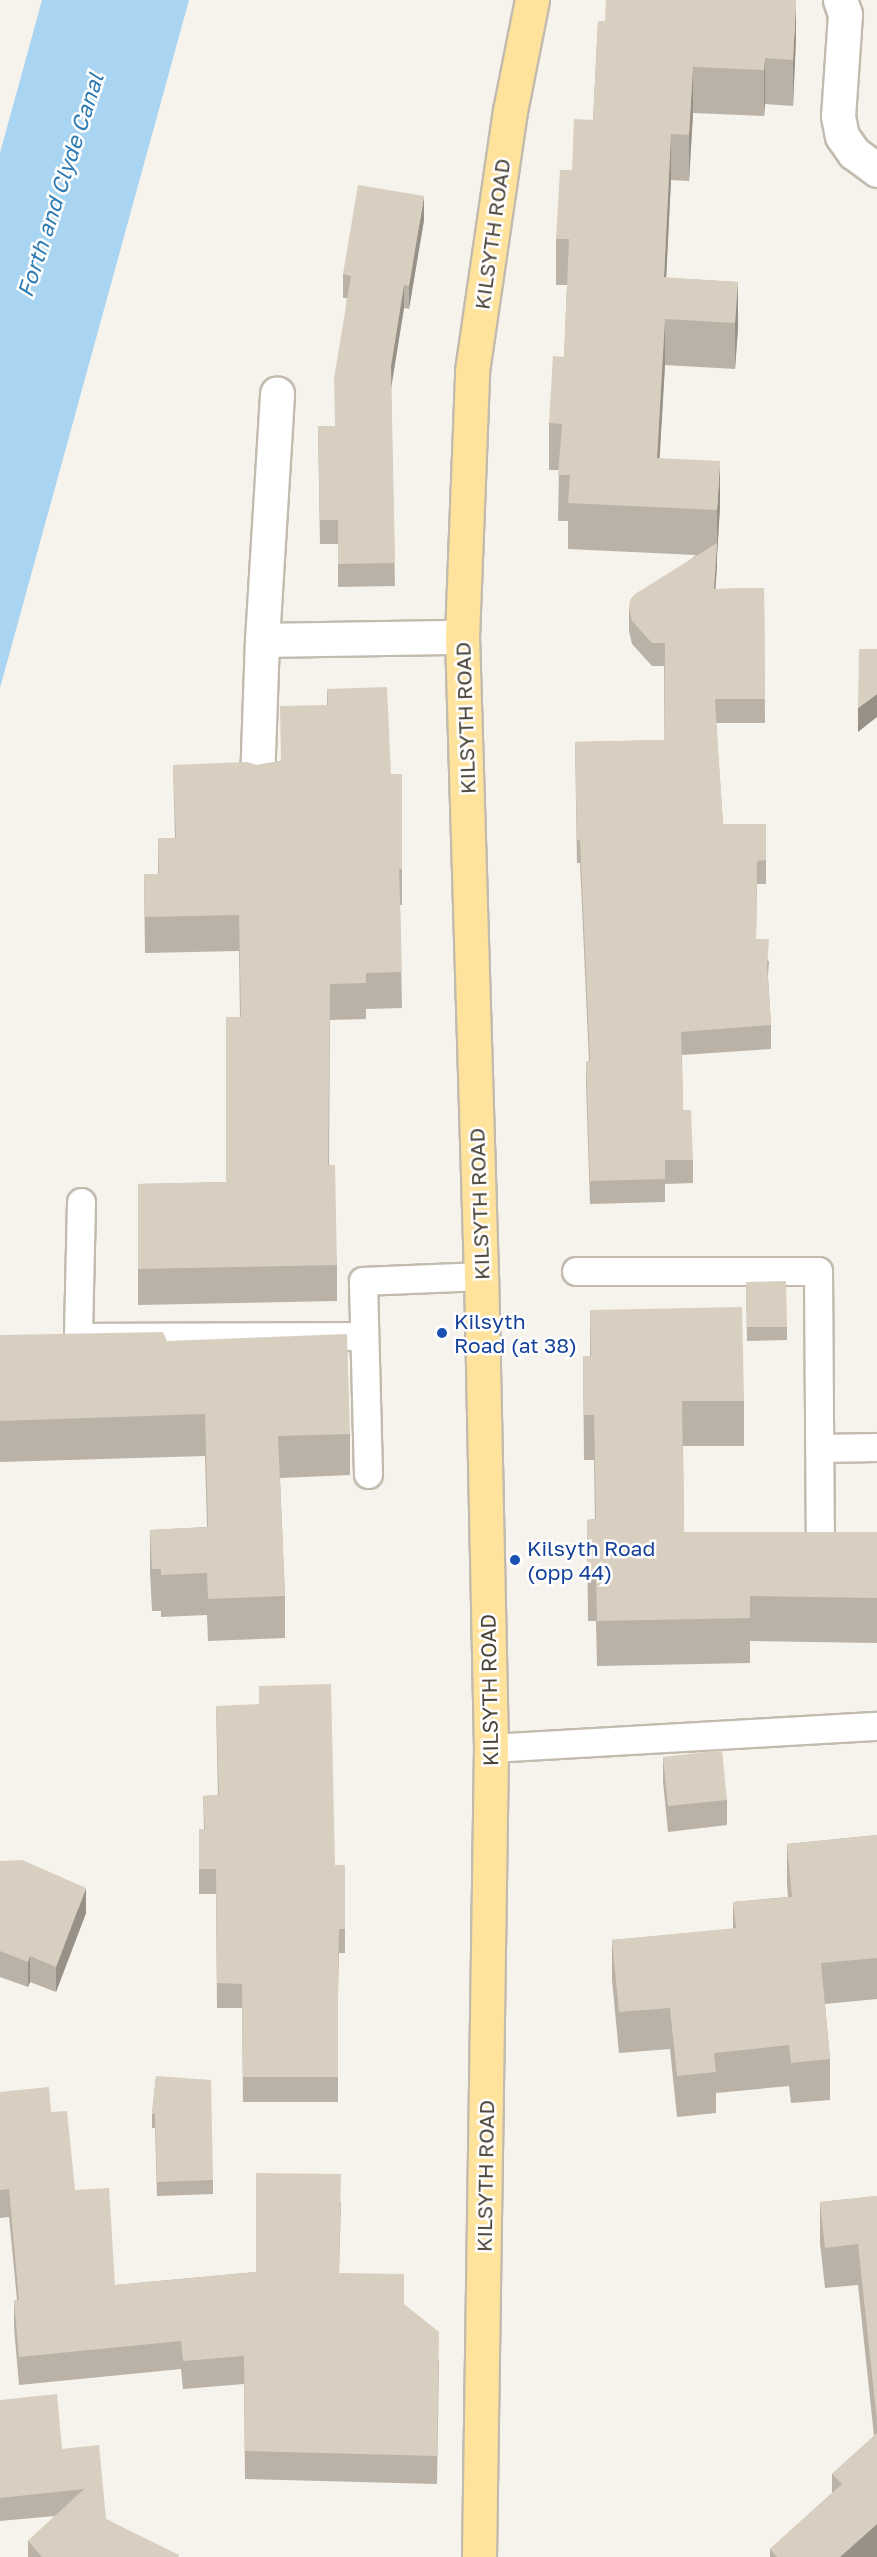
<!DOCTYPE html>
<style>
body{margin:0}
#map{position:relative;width:877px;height:2557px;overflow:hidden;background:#f6f3ec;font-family:"Golos Text",sans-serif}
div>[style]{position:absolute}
.water>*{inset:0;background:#a9d4f2}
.roads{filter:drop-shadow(2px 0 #c2bbae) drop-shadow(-2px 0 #c2bbae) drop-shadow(0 2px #c2bbae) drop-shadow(0 -2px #c2bbae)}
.service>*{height:27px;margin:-13.5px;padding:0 13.5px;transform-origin:13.5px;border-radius:13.5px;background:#fff}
.minor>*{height:33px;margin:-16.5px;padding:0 16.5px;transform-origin:16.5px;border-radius:16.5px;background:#fff}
.primary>*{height:33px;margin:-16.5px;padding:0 16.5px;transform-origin:16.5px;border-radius:16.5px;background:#ffe39c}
.wall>*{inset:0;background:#bab2a6}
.shaded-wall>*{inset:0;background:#979187}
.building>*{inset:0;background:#d8cfc1}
.dots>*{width:16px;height:16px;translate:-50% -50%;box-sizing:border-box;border:3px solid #fff;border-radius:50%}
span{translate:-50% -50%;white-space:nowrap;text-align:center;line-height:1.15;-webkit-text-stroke:5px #fff;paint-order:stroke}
.street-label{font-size:21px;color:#4b4439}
.transit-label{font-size:21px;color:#164399}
.left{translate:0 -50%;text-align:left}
.water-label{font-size:22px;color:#2e7ab2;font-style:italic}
</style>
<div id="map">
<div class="water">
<i style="clip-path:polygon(42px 0,189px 0,0 688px,0 153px)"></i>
</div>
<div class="roads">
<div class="service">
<i style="left:81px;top:1202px;width:135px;rotate:91.3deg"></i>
<i style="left:78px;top:1337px;width:286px;rotate:-0.2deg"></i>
<i style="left:576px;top:1271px;width:242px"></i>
<i style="left:818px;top:1271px;width:272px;rotate:89.6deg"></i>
<i style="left:820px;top:1448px;width:57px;rotate:-1deg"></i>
<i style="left:368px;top:1474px;width:193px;rotate:-91.5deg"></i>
<i style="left:363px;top:1281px;width:118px;rotate:-2.4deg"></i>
<i style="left:491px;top:1748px;width:387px;rotate:-3.3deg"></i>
</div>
<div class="minor">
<i style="left:840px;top:0;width:15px;rotate:70deg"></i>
<i style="left:845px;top:14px;width:102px;rotate:93.9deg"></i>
<i style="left:838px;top:116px;width:20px;rotate:79deg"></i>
<i style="left:842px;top:136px;width:21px;rotate:55deg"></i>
<i style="left:854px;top:153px;width:29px;rotate:36deg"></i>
<i style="left:262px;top:640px;width:200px;rotate:-0.9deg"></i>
<i style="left:257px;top:782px;width:142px;rotate:-88deg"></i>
<i style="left:262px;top:640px;width:247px;rotate:-86.5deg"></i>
</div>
<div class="primary">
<i style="left:479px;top:2557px;width:809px;rotate:-89.15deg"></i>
<i style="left:491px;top:1748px;width:472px;rotate:-91.2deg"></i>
<i style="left:481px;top:1276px;width:639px;rotate:-91.7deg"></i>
<i style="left:462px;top:637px;width:266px;rotate:-87.8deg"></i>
<i style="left:472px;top:371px;width:263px;rotate:-81.7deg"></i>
<i style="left:510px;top:111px;width:113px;rotate:-78.8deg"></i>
</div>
</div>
<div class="wall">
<i style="clip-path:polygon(598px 21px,796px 38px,793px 106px,765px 104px,764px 116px,693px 113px,689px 181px,671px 180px,666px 278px,738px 282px,738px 328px,735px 369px,665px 365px,659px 458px,720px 507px,715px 589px,764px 588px,765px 723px,716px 723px,723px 824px,766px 860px,766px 884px,757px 884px,756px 939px,769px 962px,768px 976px,771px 1025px,771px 1049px,682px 1055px,683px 1110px,693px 1160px,693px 1183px,665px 1184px,665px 1202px,590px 1204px,586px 1084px,586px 1061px,589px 1061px,580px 863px,577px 863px,575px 742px,664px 740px,664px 666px,652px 666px,632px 644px,629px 631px,629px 608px,696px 555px,568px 549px,568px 521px,558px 521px,559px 470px,549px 470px,549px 423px,564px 357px,567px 285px,556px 285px,556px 239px,572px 170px,593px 120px)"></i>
<i style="clip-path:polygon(424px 220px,409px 309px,404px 308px,391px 386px,395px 586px,338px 587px,338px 544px,320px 544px,318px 426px,335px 426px,347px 298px,343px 298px,343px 274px)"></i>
<i style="clip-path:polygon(327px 689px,391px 774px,402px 774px,402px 905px,400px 905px,402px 1008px,366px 1009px,366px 1019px,330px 1020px,329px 1165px,337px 1265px,337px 1301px,138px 1305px,138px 1184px,226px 1182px,240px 1017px,239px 951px,145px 953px,144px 874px,158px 874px,158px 838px,175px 838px,173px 765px,257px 765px,280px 761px,327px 705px)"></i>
<i style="clip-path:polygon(746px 1282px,787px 1327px,787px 1340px,747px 1341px)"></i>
<i style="clip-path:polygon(590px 1310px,744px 1401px,744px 1446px,683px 1446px,684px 1532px,877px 1532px,877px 1643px,750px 1641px,750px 1663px,597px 1666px,596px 1621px,588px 1621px,587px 1520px,595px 1519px,594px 1460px,584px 1460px,583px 1356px,590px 1356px)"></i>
<i style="clip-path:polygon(0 1335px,167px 1341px,350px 1434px,350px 1475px,280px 1478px,285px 1596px,285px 1638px,208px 1641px,207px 1615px,161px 1617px,161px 1611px,152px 1611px,150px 1572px,150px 1530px,207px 1527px,205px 1456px,0 1462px)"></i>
<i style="clip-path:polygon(216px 1706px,335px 1865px,345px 1865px,345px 1953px,339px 1953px,338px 1996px,338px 2102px,243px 2102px,242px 2008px,217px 2008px,216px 1894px,199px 1894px,199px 1829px,204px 1829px,203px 1796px,218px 1795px)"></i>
<i style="clip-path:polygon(663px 1757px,727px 1800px,727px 1825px,668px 1832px,663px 1782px)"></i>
<i style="clip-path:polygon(877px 1835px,877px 1999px,825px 2004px,830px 2059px,830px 2100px,791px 2103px,789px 2086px,716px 2093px,716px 2113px,677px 2117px,670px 2049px,619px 2053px,612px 1980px,612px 1940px,733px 1929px,733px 1902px,788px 1897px,787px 1885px,787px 1844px)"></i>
<i style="clip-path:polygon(0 1861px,86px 1913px,56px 1992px,30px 1982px,28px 1987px,0 1977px)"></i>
<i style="clip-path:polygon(156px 2076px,213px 2180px,213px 2194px,157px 2196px,155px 2128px,152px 2128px,152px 2114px)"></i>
<i style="clip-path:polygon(0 2092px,51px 2112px,75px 2190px,115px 2285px,256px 2272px,341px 2202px,339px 2273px,404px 2304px,439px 2360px,437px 2484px,245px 2479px,244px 2384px,183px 2389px,181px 2369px,19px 2385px,14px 2328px,14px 2300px,17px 2300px,9px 2217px,0 2218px)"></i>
<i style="clip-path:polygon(877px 2196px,877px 2557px,770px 2557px,770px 2549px,832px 2493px,832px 2474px,874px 2436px,858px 2285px,825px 2288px,820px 2243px,820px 2202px)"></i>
<i style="clip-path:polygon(0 2400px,62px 2449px,106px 2519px,179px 2557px,28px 2557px,28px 2541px,55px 2516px,0 2521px)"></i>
</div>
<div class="shaded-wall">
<i style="clip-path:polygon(796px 0,796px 38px,793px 106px,793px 60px)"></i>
<i style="clip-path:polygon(765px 58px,765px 104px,764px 116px,764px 70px)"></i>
<i style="clip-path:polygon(693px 67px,693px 113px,689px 181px,689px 135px)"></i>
<i style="clip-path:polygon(671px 134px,671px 180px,664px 323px,664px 277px)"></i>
<i style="clip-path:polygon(424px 196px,424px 220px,409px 309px,409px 286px)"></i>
<i style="clip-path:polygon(738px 282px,738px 328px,735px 369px,735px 323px)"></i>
<i style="clip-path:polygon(404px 285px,404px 308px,391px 389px,391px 366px)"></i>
<i style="clip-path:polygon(665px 319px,665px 365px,657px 504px,657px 458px)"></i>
<i style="clip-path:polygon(720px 461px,720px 507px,717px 556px,717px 510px)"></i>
<i style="clip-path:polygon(717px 543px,717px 566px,714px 612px,714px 589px)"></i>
<i style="clip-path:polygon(877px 694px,877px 717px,858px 732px,858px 708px)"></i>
<i style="clip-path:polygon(86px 1888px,86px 1913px,56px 1992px,56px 1967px)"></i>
<i style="clip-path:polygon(30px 1956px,30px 1982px,28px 1987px,28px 1962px)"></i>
<i style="clip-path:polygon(877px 2524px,877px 2557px,840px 2557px)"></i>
</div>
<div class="building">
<i style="clip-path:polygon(606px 0,796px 0,793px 60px,765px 58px,764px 70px,693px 67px,689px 135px,671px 134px,664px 277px,738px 282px,735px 323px,665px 319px,657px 458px,720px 461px,717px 510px,568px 503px,570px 475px,558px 475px,562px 424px,549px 423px,553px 356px,564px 357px,569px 239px,556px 239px,560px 170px,572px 170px,574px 119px,593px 120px,598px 21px,605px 21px)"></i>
<i style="clip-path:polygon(358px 185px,424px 196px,409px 286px,404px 285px,391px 366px,395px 563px,338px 564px,338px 520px,320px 520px,318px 426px,335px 426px,334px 378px,351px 276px,343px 274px)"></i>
<i style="clip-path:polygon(717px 543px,714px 589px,764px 588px,765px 699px,715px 699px,723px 824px,766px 824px,766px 860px,757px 861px,756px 939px,769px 939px,767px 967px,771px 1025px,681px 1032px,683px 1110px,691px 1110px,693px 1160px,665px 1160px,665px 1179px,590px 1181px,586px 1061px,590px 1061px,580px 840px,577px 840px,575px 742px,664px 740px,665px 643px,652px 643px,632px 621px,629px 608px,630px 600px,635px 594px)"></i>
<i style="clip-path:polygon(859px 649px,877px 649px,877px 694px,858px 708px)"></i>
<i style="clip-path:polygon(387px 687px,391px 774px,402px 774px,402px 869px,399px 869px,402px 972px,366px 973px,366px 983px,330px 984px,328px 1165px,335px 1165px,337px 1265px,138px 1269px,138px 1184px,226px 1182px,226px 1017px,241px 1017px,239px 915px,145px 917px,144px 874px,159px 874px,158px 838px,176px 838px,173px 765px,247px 762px,257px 765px,281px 761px,280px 706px,328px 705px,327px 689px)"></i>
<i style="clip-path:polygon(786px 1281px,787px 1327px,747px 1327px,746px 1282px)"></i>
<i style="clip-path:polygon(742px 1307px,744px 1401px,682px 1401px,684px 1532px,877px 1532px,877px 1598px,750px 1596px,750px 1618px,597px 1621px,596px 1576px,588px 1576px,587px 1520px,596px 1519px,594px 1415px,584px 1415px,583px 1356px,591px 1356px,590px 1310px)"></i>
<i style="clip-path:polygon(163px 1332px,167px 1341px,347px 1334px,350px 1434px,278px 1436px,285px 1596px,208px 1599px,207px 1573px,161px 1575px,161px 1569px,152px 1569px,150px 1530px,208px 1527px,205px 1414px,0 1421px,0 1335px)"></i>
<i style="clip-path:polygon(331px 1684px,335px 1865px,345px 1865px,345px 1929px,339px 1929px,338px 1973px,338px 2077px,243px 2077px,242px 1984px,217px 1983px,216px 1869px,199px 1869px,199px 1829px,205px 1829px,203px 1796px,219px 1795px,216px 1706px,259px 1704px,259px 1686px)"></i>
<i style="clip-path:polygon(722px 1750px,727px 1800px,668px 1806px,663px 1757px)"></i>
<i style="clip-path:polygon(877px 1835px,877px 1958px,821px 1963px,830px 2059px,791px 2063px,789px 2045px,714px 2053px,716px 2072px,677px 2076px,670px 2008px,619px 2012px,612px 1940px,736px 1928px,733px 1902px,792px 1897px,787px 1844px)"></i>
<i style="clip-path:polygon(22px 1860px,86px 1888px,56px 1967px,30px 1956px,28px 1962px,0 1951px,0 1861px)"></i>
<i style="clip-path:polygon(156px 2076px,211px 2080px,213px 2180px,157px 2182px,155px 2114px,152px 2114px)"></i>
<i style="clip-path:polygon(49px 2087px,51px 2112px,67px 2111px,75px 2190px,109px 2188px,115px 2285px,256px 2272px,256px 2173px,341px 2174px,339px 2273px,404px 2274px,404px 2304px,439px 2332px,437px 2456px,245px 2451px,244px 2356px,183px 2361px,181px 2341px,19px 2357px,14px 2300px,19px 2300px,9px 2189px,0 2190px,0 2092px)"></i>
<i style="clip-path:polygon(877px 2196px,877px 2421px,858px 2244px,825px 2248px,820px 2202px)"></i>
<i style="clip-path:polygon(57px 2394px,62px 2449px,99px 2445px,106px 2519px,179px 2555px,178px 2557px,42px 2557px,28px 2541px,84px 2489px,0 2498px,0 2400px)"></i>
<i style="clip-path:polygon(877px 2433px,877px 2524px,840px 2557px,777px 2557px,770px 2549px,842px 2484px,832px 2474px)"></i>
</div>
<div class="dots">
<i style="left:442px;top:1333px;background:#1a4fb4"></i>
<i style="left:515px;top:1560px;background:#1a4fb4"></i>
</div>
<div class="street-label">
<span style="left:492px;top:234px;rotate:-82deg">KILSYTH ROAD</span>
<span style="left:465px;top:718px;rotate:-92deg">KILSYTH ROAD</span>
<span style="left:479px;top:1204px;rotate:-92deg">KILSYTH ROAD</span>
<span style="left:489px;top:1690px;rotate:-91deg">KILSYTH ROAD</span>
<span style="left:485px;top:2176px;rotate:-89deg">KILSYTH ROAD</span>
</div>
<div class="transit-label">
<span class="left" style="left:454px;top:1333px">Kilsyth<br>Road (at 38)</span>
<span class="left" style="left:527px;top:1560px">Kilsyth Road<br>(opp 44)</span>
</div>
<div class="water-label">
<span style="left:60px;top:185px;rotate:-72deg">Forth and Clyde Canal</span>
</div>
</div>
